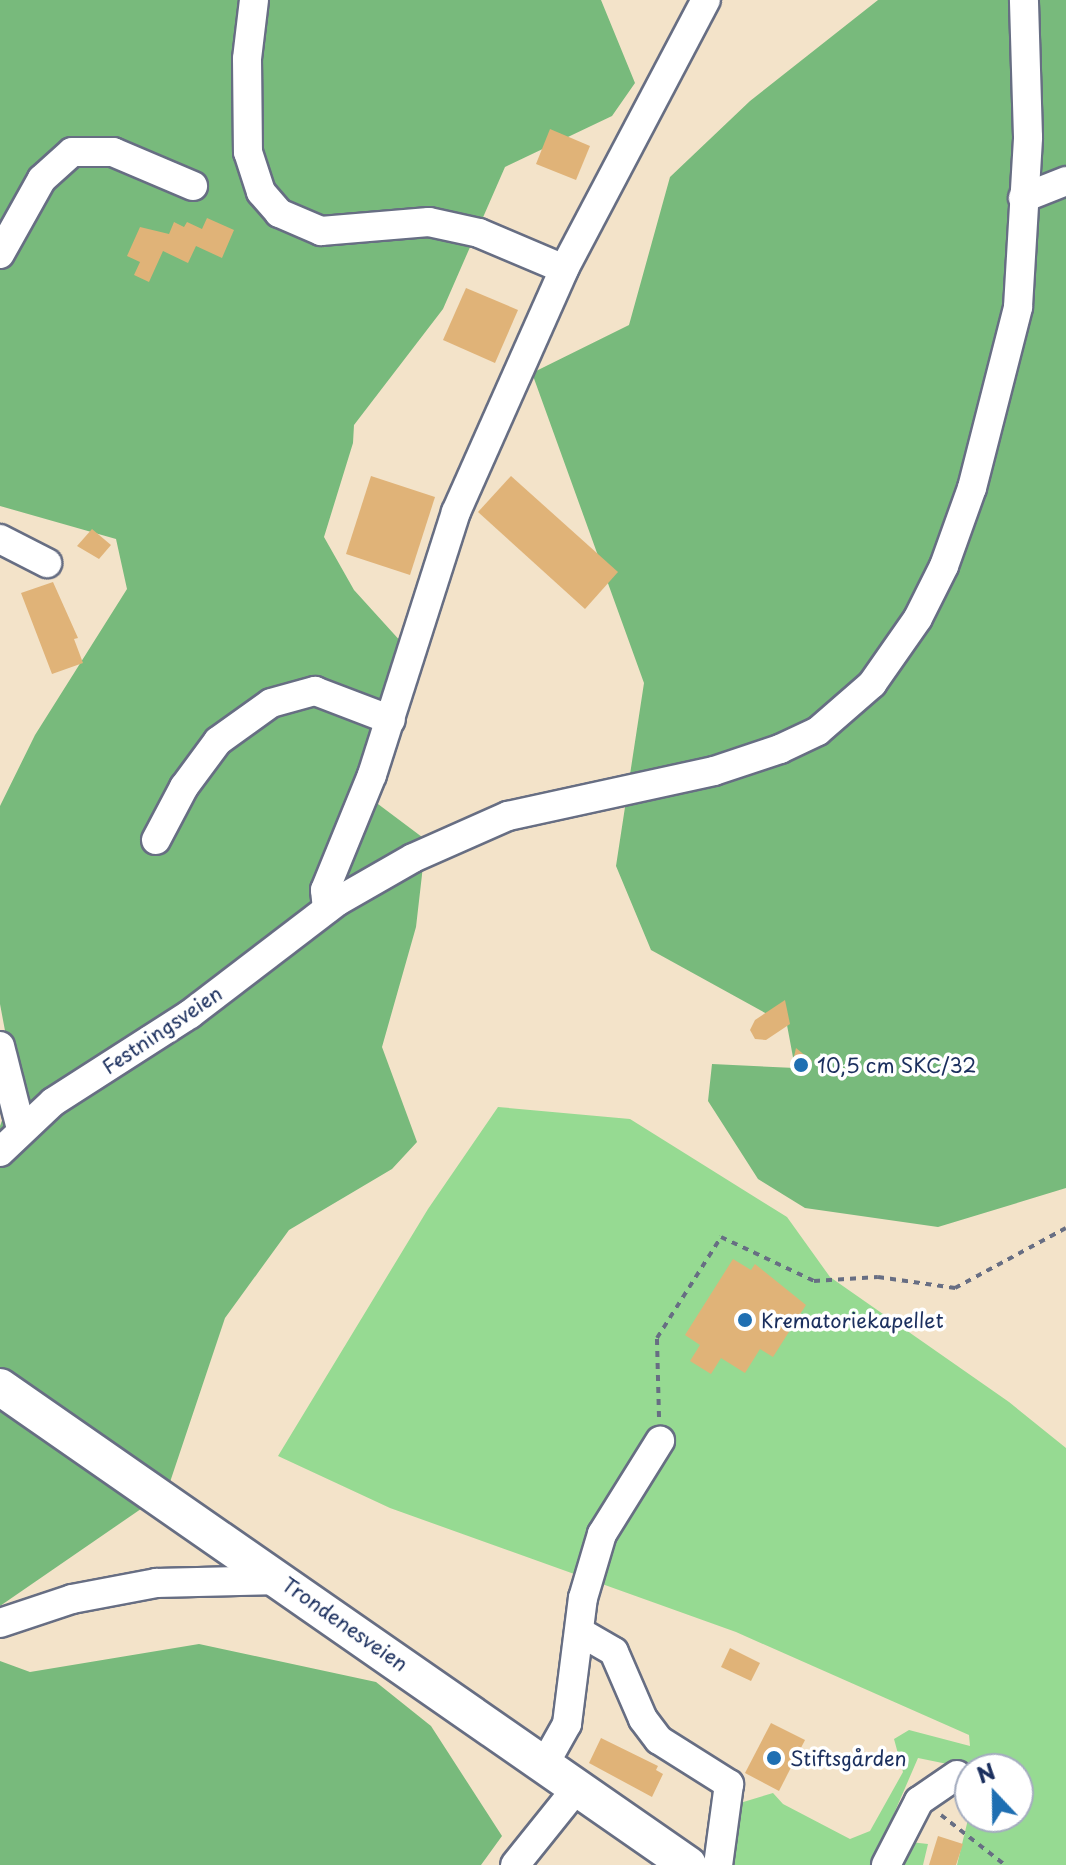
<!DOCTYPE html>
<meta charset="utf-8">
<style>
body{margin:0}
#map{position:relative;width:1066px;height:1865px;overflow:hidden;background:#f3e3c9;font-family:"Playpen Sans",sans-serif}
div>[style]{position:absolute}
.green>*{inset:0;background:#96da92}
.forest>*{inset:0;background:#78ba7c}
.building>*{inset:0;background:#e0b378}
.path>*{height:4px;margin-top:-2px;transform-origin:0;background:repeating-linear-gradient(90deg,#676e83 0 6px,transparent 0 12px)}
.roads{filter:drop-shadow(2px 0 #676e83) drop-shadow(-2px 0 #676e83) drop-shadow(0 2px #676e83) drop-shadow(0 -2px #676e83)}
.minor>*{height:28px;margin:-14px;padding:0 14px;transform-origin:14px;border-radius:14px;background:#fff}
.major>*{height:36px;margin:-18px;padding:0 18px;transform-origin:18px;border-radius:18px;background:#fff}
.dots>*{width:22px;height:22px;translate:-50% -50%;box-sizing:border-box;border:4px solid #fff;border-radius:50%}
span{translate:-50% -50%;white-space:nowrap;text-align:center;line-height:1.15;-webkit-text-stroke:7px #fff;paint-order:stroke}
.street-label{font-size:20px;color:#1b2f5e}
.poi-label{font-size:20px;color:#1b2f5e}
.left{translate:0 -50%;text-align:left}
.north{position:absolute;left:954px;top:1753px;width:80px;height:80px;box-sizing:border-box;background:#fff;border:2px solid #a4acbf;border-radius:50%;rotate:338deg;font-size:22px;font-weight:700;line-height:32px;text-align:center;color:#1b2f5e}
.north::after{content:'';display:block;margin:auto;width:28px;height:36px;background:#1f6fb2;clip-path:polygon(50% 0,100% 100%,50% 72%,0 100%)}
</style>
<div id="map">
<div class="green">
<i style="clip-path:polygon(498px 1107px,630px 1119px,787px 1217px,830px 1277px,1009px 1402px,1066px 1448px,1066px 1865px,957px 1865px,970px 1811px,970px 1817px,1018px 1817px,1018px 1769px,972px 1769px,918px 1758px,883px 1839px,928px 1844px,923px 1865px,729px 1865px,740px 1803px,773px 1793px,783px 1804px,850px 1839px,870px 1831px,903px 1772px,894px 1739px,909px 1730px,970px 1746px,969px 1735px,736px 1632px,390px 1508px,278px 1456px,428px 1209px)"></i>
</div>
<div class="forest">
<i style="clip-path:polygon(0 0,601px 0,635px 83px,612px 116px,505px 167px,443px 309px,354px 425px,353px 443px,324px 537px,354px 590px,403px 644px,362px 792px,426px 840px,416px 927px,382px 1047px,417px 1142px,392px 1169px,289px 1230px,225px 1318px,167px 1491px,0 1606px,0 1126px,15px 1084px,0 1004px,0 806px,35px 735px,127px 589px,116px 539px,0 506px)"></i>
<i style="clip-path:polygon(878px 0,1066px 0,1066px 1188px,938px 1227px,805px 1208px,758px 1179px,708px 1101px,712px 1064px,795px 1068px,787px 1025px,651px 950px,616px 866px,644px 683px,532px 373px,629px 325px,670px 177px,750px 101px)"></i>
<i style="clip-path:polygon(199px 1644px,376px 1682px,431px 1726px,502px 1836px,481px 1865px,0 1865px,0 1661px,30px 1672px)"></i>
</div>
<div class="building">
<i style="clip-path:polygon(550px 129px,590px 146px,576px 180px,536px 164px)"></i>
<i style="clip-path:polygon(207px 218px,234px 230px,222px 258px,196px 246px,188px 263px,163px 251px,149px 282px,134px 275px,140px 262px,127px 256px,140px 227px,169px 234px,174px 222px,184px 227px,187px 222px,202px 229px)"></i>
<i style="clip-path:polygon(466px 288px,518px 310px,495px 363px,443px 340px)"></i>
<i style="clip-path:polygon(371px 476px,435px 497px,410px 575px,346px 554px)"></i>
<i style="clip-path:polygon(511px 476px,618px 572px,585px 609px,478px 512px)"></i>
<i style="clip-path:polygon(92px 529px,111px 545px,99px 559px,77px 546px)"></i>
<i style="clip-path:polygon(53px 582px,78px 638px,74px 639px,83px 663px,52px 674px,21px 593px)"></i>
<i style="clip-path:polygon(785px 1000px,790px 1024px,766px 1040px,755px 1039px,750px 1030px,755px 1020px)"></i>
<i style="clip-path:polygon(796px 1048px,812px 1061px,804px 1076px,791px 1069px)"></i>
<i style="clip-path:polygon(733px 1259px,751px 1270px,755px 1264px,806px 1305px,773px 1357px,760px 1349px,745px 1373px,721px 1358px,711px 1374px,690px 1361px,700px 1345px,685px 1335px)"></i>
<i style="clip-path:polygon(730px 1648px,760px 1663px,751px 1681px,721px 1667px)"></i>
<i style="clip-path:polygon(771px 1723px,805px 1740px,779px 1791px,745px 1773px)"></i>
<i style="clip-path:polygon(601px 1738px,658px 1766px,656px 1770px,663px 1774px,652px 1797px,589px 1763px)"></i>
<i style="clip-path:polygon(938px 1836px,963px 1844px,956px 1865px,929px 1865px)"></i>
</div>
<div class="path">
<i style="left:659px;top:1417px;width:79px;rotate:-91.5deg"></i>
<i style="left:657px;top:1338px;width:120px;rotate:-57.6deg"></i>
<i style="left:721px;top:1237px;width:103px;rotate:25.3deg"></i>
<i style="left:814px;top:1281px;width:64px;rotate:-3.6deg"></i>
<i style="left:878px;top:1277px;width:78px;rotate:8.1deg"></i>
<i style="left:955px;top:1288px;width:126px;rotate:-28.4deg"></i>
<i style="left:941px;top:1815px;width:81px;rotate:38deg"></i>
</div>
<div class="roads">
<div class="minor">
<i style="left:254px;top:0;width:59px;rotate:96.8deg"></i>
<i style="left:247px;top:59px;width:93px;rotate:89.4deg"></i>
<i style="left:248px;top:152px;width:42px;rotate:72deg"></i>
<i style="left:261px;top:192px;width:28px;rotate:49deg"></i>
<i style="left:279px;top:213px;width:46px;rotate:23.2deg"></i>
<i style="left:321px;top:231px;width:108px;rotate:-4.8deg"></i>
<i style="left:429px;top:222px;width:51px;rotate:12.4deg"></i>
<i style="left:479px;top:233px;width:92px;rotate:23deg"></i>
<i style="left:1023px;top:198px;width:46px;rotate:-21.6deg"></i>
<i style="left:0;top:254px;width:86px;rotate:-60.8deg"></i>
<i style="left:42px;top:179px;width:40px;rotate:-42deg"></i>
<i style="left:72px;top:152px;width:41px"></i>
<i style="left:113px;top:152px;width:87px;rotate:23deg"></i>
<i style="left:0;top:539px;width:53px;rotate:27.1deg"></i>
<i style="left:156px;top:840px;width:60px;rotate:-62.2deg"></i>
<i style="left:184px;top:787px;width:57px;rotate:-53.5deg"></i>
<i style="left:218px;top:741px;width:65px;rotate:-35.6deg"></i>
<i style="left:271px;top:703px;width:46px;rotate:-15.3deg"></i>
<i style="left:315px;top:691px;width:81px;rotate:20.9deg"></i>
<i style="left:327px;top:909px;width:19px;rotate:-96deg"></i>
<i style="left:325px;top:890px;width:124px;rotate:-67.8deg"></i>
<i style="left:372px;top:775px;width:276px;rotate:-72.3deg"></i>
<i style="left:456px;top:512px;width:266px;rotate:-66deg"></i>
<i style="left:564px;top:269px;width:304px;rotate:-62.2deg"></i>
<i style="left:0;top:1046px;width:86px;rotate:75.8deg"></i>
<i style="left:0;top:1152px;width:73px;rotate:-43.3deg"></i>
<i style="left:53px;top:1102px;width:163px;rotate:-32.7deg"></i>
<i style="left:190px;top:1014px;width:186px;rotate:-37.4deg"></i>
<i style="left:338px;top:901px;width:86px;rotate:-29.8deg"></i>
<i style="left:413px;top:858px;width:104px;rotate:-23.9deg"></i>
<i style="left:508px;top:816px;width:211px;rotate:-12.3deg"></i>
<i style="left:714px;top:771px;width:70px;rotate:-18.4deg"></i>
<i style="left:780px;top:749px;width:42px;rotate:-25.3deg"></i>
<i style="left:818px;top:731px;width:72px;rotate:-41deg"></i>
<i style="left:872px;top:684px;width:80px;rotate:-55.1deg"></i>
<i style="left:918px;top:618px;width:58px;rotate:-63.4deg"></i>
<i style="left:944px;top:566px;width:83px;rotate:-70.3deg"></i>
<i style="left:972px;top:488px;width:187px;rotate:-75.7deg"></i>
<i style="left:1018px;top:307px;width:170px;rotate:-86.6deg"></i>
<i style="left:1028px;top:137px;width:137px;rotate:-91.7deg"></i>
<i style="left:0;top:1623px;width:76px;rotate:-18.4deg"></i>
<i style="left:72px;top:1599px;width:86px;rotate:-10.8deg"></i>
<i style="left:156px;top:1583px;width:125px;rotate:-1.4deg"></i>
<i style="left:580px;top:1632px;width:39px;rotate:30deg"></i>
<i style="left:614px;top:1652px;width:73px;rotate:66.6deg"></i>
<i style="left:643px;top:1719px;width:26px;rotate:53deg"></i>
<i style="left:659px;top:1740px;width:83px;rotate:32.2deg"></i>
<i style="left:729px;top:1784px;width:82px;rotate:97.7deg"></i>
<i style="left:544px;top:1765px;width:47px;rotate:-60.7deg"></i>
<i style="left:567px;top:1724px;width:127px;rotate:-82.8deg"></i>
<i style="left:583px;top:1598px;width:67px;rotate:-73.5deg"></i>
<i style="left:602px;top:1534px;width:110px;rotate:-58.1deg"></i>
<i style="left:515px;top:1865px;width:99px;rotate:-51.2deg"></i>
<i style="left:886px;top:1865px;width:72px;rotate:-62.7deg"></i>
<i style="left:919px;top:1801px;width:46px;rotate:-34.4deg"></i>
</div>
<div class="major">
<i style="left:0;top:1387px;width:838px;rotate:34.79deg"></i>
</div>
</div>
<div class="dots">
<i style="left:801px;top:1065px;background:#1f6fb2"></i>
<i style="left:745px;top:1320px;background:#1f6fb2"></i>
<i style="left:774px;top:1758px;background:#1f6fb2"></i>
</div>
<div class="street-label">
<span style="left:162px;top:1030px;rotate:-34deg">Festningsveien</span>
<span style="left:345px;top:1624px;rotate:35deg">Trondenesveien</span>
</div>
<div class="poi-label">
<span class="left" style="left:817px;top:1065px">10,5 cm SKC/32</span>
<span class="left" style="left:761px;top:1320px">Krematoriekapellet</span>
<span class="left" style="left:790px;top:1758px">Stiftsgården</span>
</div>
<div class="north">N</div>
</div>
